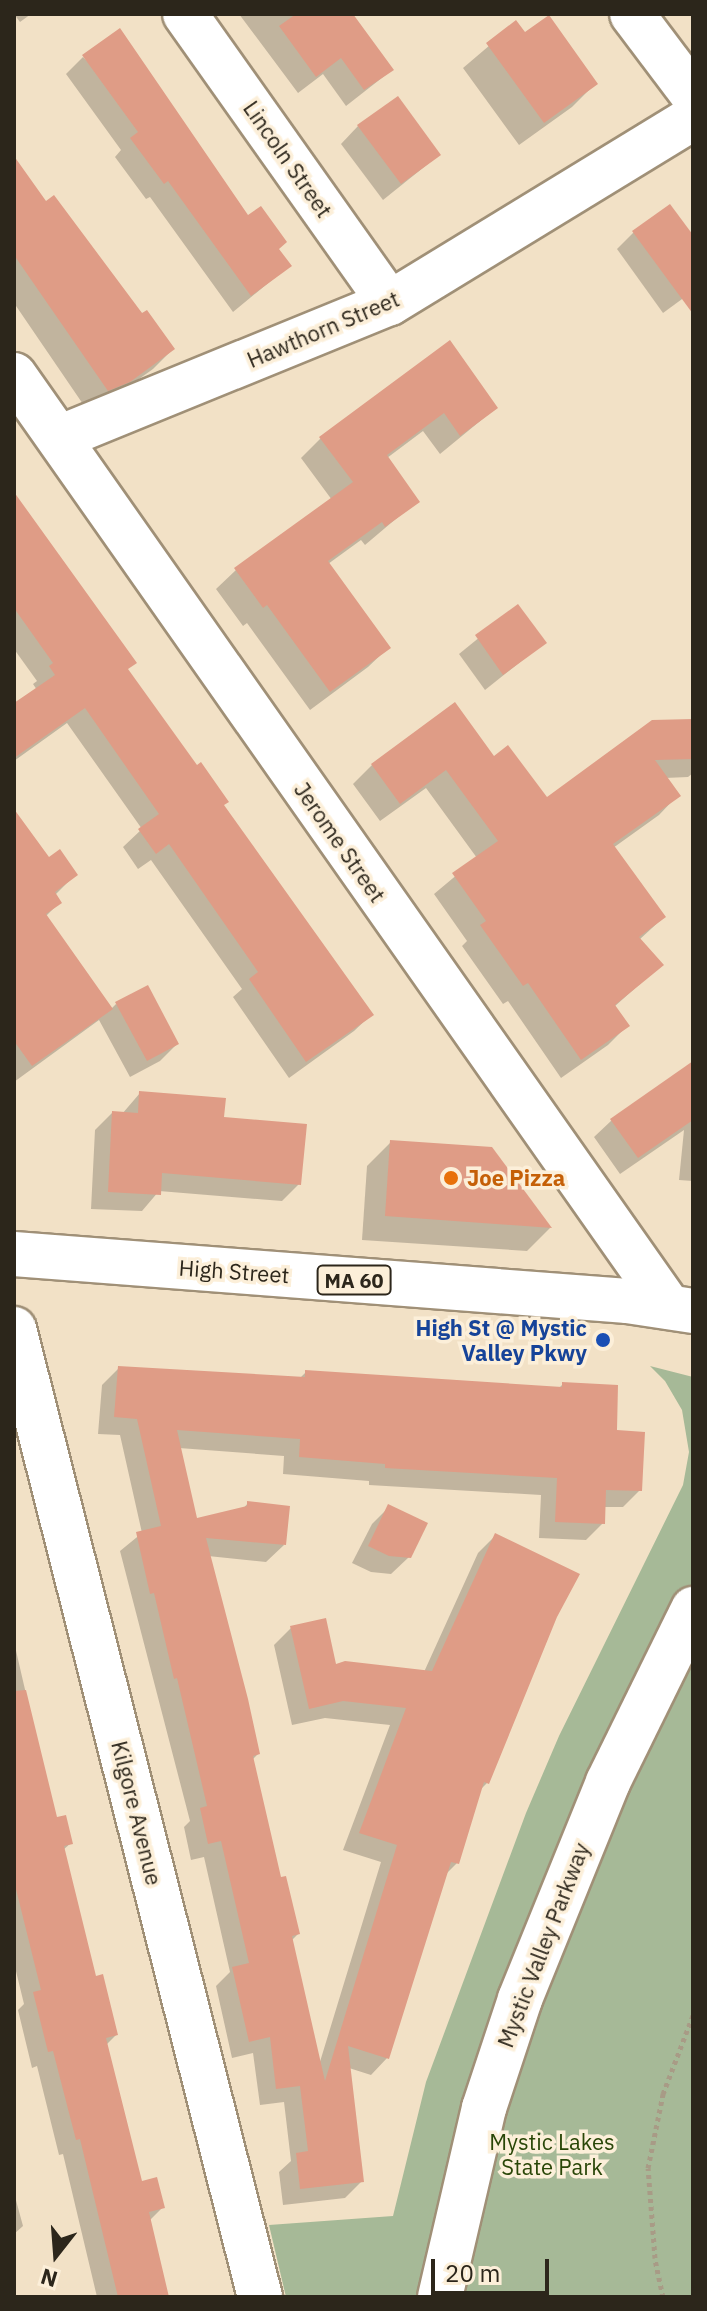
<!DOCTYPE html>
<style>
body{margin:0}
#map{position:relative;width:707px;height:2311px;overflow:hidden;background:#f2e1c6;font-family:"IBM Plex Sans",sans-serif}
div>[style]{position:absolute}
.green>*{inset:0;background:#a6b997}
.shadow>*{inset:0;background:#0003}
.building>*{inset:0;background:#df9c86}
.path>*{height:5px;margin-top:-2.5px;transform-origin:0;background:repeating-linear-gradient(90deg,#a89b86 0 4px,transparent 0 8px)}
.roads{filter:drop-shadow(2px 0 #a09077) drop-shadow(-2px 0 #a09077) drop-shadow(0 2px #a09077) drop-shadow(0 -2px #a09077)}
.minor>*{height:44px;margin:-22px;padding:0 22px;transform-origin:22px;border-radius:22px;background:#fff}
.major>*{height:44px;margin:-22px;padding:0 22px;transform-origin:22px;border-radius:22px;background:#fff}
.dots>*{width:22px;height:22px;translate:-50% -50%;box-sizing:border-box;border:4px solid #fcefd9;border-radius:50%}
span{translate:-50% -50%;white-space:nowrap;text-align:center;line-height:1.15;-webkit-text-stroke:7px #fcefd9;paint-order:stroke}
.shield-label span{padding:2px 6px;background:#fcefd9;border:2px solid;border-radius:6px;-webkit-text-stroke-width:0}
.shield-label{font-size:20px;color:#2c261b;font-weight:700}
.street-label{font-size:22px;color:#2c261b}
.food-label{font-size:22px;color:#c56008;font-weight:700}
.left{translate:0 -50%;text-align:left}
.transit-label{font-size:22px;color:#164399;font-weight:700}
.right{translate:-100% -50%;text-align:right}
.park-label{font-size:22px;color:#294607}
.frame{position:absolute;inset:0;border:16px solid #2c261b;pointer-events:none}
.north{position:absolute;left:16px;top:2215px;width:80px;height:80px;-webkit-text-stroke:6px #fcefd9;paint-order:stroke;rotate:197deg;font-size:22px;font-weight:700;line-height:32px;text-align:center;color:#2c261b}
.north::after{content:'';display:block;margin:auto;width:28px;height:36px;background:#2c261b;clip-path:polygon(50% 0,100% 100%,50% 72%,0 100%)}
.scale{position:absolute;left:431px;top:2259px;width:118px;height:36px;box-sizing:border-box;border:4px solid #2c261b;border-top:0;padding-left:10px;font-size:24px;line-height:28px;white-space:nowrap;color:#2c261b;-webkit-text-stroke:6px #fcefd9;paint-order:stroke}
</style>
<div id="map">
<div class="green">
<i style="clip-path:polygon(650px 1366px,693px 1377px,693px 2297px,286px 2297px,269px 2225px,393px 2216px,426px 2082px,526px 1813px,559px 1736px,683px 1485px,689px 1452px,682px 1410px,665px 1381px)"></i>
</div>
<div class="shadow">
<i style="clip-path:polygon(14px 14px,31px 14px,20px 22px)"></i>
<i style="clip-path:polygon(239px 14px,351px 14px,392px 70px,346px 106px,323px 74px,298px 93px)"></i>
<i style="clip-path:polygon(516px 23px,524px 35px,596px 83px,572px 107px,519px 145px,463px 68px)"></i>
<i style="clip-path:polygon(83px 57px,248px 218px,289px 266px,233px 312px,150px 197px,146px 199px,115px 157px,121px 150px,66px 74px)"></i>
<i style="clip-path:polygon(358px 126px,439px 155px,383px 200px,341px 144px)"></i>
<i style="clip-path:polygon(14px 160px,46px 203px,173px 349px,153px 369px,108px 401px,87px 410px,14px 303px)"></i>
<i style="clip-path:polygon(634px 232px,693px 239px,693px 291px,663px 313px,617px 249px)"></i>
<i style="clip-path:polygon(449px 343px,496px 408px,440px 454px,423px 431px,387px 458px,417px 501px,365px 545px,361px 540px,328px 564px,388px 648px,368px 667px,310px 710px,247px 623px,243px 626px,216px 589px,236px 570px,332px 500px,301px 458px,321px 438px)"></i>
<i style="clip-path:polygon(14px 495px,126px 670px,371px 1015px,354px 1031px,289px 1078px,233px 997px,242px 989px,151px 860px,138px 869px,123px 847px,142px 829px,67px 723px,14px 761px,14px 706px,37px 690px,33px 684px,37px 681px,14px 649px)"></i>
<i style="clip-path:polygon(518px 606px,544px 643px,485px 690px,459px 654px)"></i>
<i style="clip-path:polygon(693px 721px,693px 773px,688px 777px,665px 778px,678px 795px,659px 815px,613px 848px,664px 917px,639px 940px,661px 965px,614px 1007px,627px 1026px,608px 1045px,561px 1078px,508px 1001px,503px 1004px,462px 946px,467px 941px,434px 894px,477px 858px,426px 788px,380px 821px,353px 784px,372px 765px,493px 758px,546px 800px)"></i>
<i style="clip-path:polygon(14px 812px,48px 860px,75px 875px,55px 895px,60px 902px,45px 917px,111px 1009px,116px 1004px,177px 1044px,160px 1061px,130px 1077px,99px 1020px,14px 1082px)"></i>
<i style="clip-path:polygon(693px 1063px,693px 1181px,679px 1180px,684px 1130px,620px 1174px,594px 1137px,612px 1120px)"></i>
<i style="clip-path:polygon(140px 1093px,222px 1119px,299px 1184px,282px 1201px,159px 1191px,142px 1211px,91px 1209px,95px 1130px,112px 1113px,122px 1114px)"></i>
<i style="clip-path:polygon(391px 1142px,491px 1149px,550px 1228px,527px 1251px,362px 1240px,367px 1166px)"></i>
<i style="clip-path:polygon(119px 1368px,300px 1378px,306px 1372px,559px 1388px,563px 1384px,615px 1432px,640px 1490px,623px 1507px,604px 1507px,603px 1523px,586px 1540px,539px 1538px,541px 1495px,369px 1485px,369px 1481px,283px 1474px,284px 1456px,179px 1448px,196px 1520px,242px 1510px,248px 1503px,284px 1545px,266px 1562px,208px 1556px,258px 1754px,252px 1760px,279px 1880px,298px 1934px,291px 1941px,319px 2065px,381px 1862px,343px 1850px,390px 1725px,325px 1718px,292px 1725px,274px 1645px,291px 1628px,334px 1666px,424px 1672px,478px 1553px,495px 1536px,556px 1616px,487px 1783px,480px 1790px,457px 1863px,445px 1875px,388px 2057px,371px 2075px,349px 2068px,362px 2181px,345px 2198px,283px 2205px,279px 2172px,291px 2161px,284px 2102px,260px 2105px,253px 2053px,232px 2058px,216px 1986px,230px 1972px,204px 1857px,191px 1860px,184px 1827px,190px 1821px,120px 1551px,142px 1533px,120px 1435px,98px 1434px,102px 1385px)"></i>
<i style="clip-path:polygon(389px 1507px,409px 1557px,391px 1574px,371px 1572px,352px 1563px,372px 1524px)"></i>
<i style="clip-path:polygon(14px 1642px,55px 1819px,71px 1843px,63px 1850px,95px 1978px,116px 2035px,106px 2045px,140px 2183px,162px 2208px,149px 2221px,167px 2297px,97px 2297px,63px 2154px,59px 2155px,37px 2066px,32px 2068px,18px 2010px,24px 2004px,14px 1963px)"></i>
<i style="clip-path:polygon(14px 2193px,23px 2226px,14px 2234px)"></i>
</div>
<div class="building">
<i style="clip-path:polygon(296px 14px,353px 14px,394px 70px,364px 90px,341px 58px,316px 77px,279px 26px)"></i>
<i style="clip-path:polygon(549px 15px,598px 84px,544px 123px,486px 43px,516px 20px,525px 32px)"></i>
<i style="clip-path:polygon(120px 28px,248px 215px,261px 206px,287px 242px,279px 249px,292px 266px,251px 296px,168px 181px,164px 184px,130px 138px,138px 132px,82px 55px)"></i>
<i style="clip-path:polygon(398px 96px,441px 155px,401px 184px,357px 125px)"></i>
<i style="clip-path:polygon(14px 156px,46px 201px,54px 195px,142px 313px,147px 310px,175px 349px,130px 382px,108px 391px,14px 255px)"></i>
<i style="clip-path:polygon(670px 204px,693px 235px,693px 314px,632px 231px)"></i>
<i style="clip-path:polygon(450px 340px,498px 408px,460px 436px,444px 413px,387px 455px,420px 502px,385px 527px,382px 522px,328px 561px,391px 648px,330px 692px,267px 605px,263px 608px,234px 568px,353px 482px,319px 437px)"></i>
<i style="clip-path:polygon(14px 492px,137px 663px,128px 669px,197px 765px,201px 762px,229px 802px,224px 805px,374px 1015px,306px 1062px,249px 979px,258px 972px,169px 844px,156px 854px,138px 829px,159px 814px,85px 708px,14px 758px,14px 703px,55px 675px,49px 666px,53px 663px,14px 608px)"></i>
<i style="clip-path:polygon(518px 604px,547px 643px,503px 675px,475px 635px)"></i>
<i style="clip-path:polygon(455px 702px,494px 756px,508px 745px,547px 797px,652px 720px,693px 719px,693px 759px,655px 760px,681px 796px,613px 844px,666px 917px,639px 937px,664px 965px,615px 1005px,630px 1026px,581px 1060px,528px 983px,523px 986px,480px 925px,486px 921px,452px 873px,498px 841px,446px 770px,400px 804px,371px 764px)"></i>
<i style="clip-path:polygon(14px 809px,49px 857px,60px 849px,78px 875px,55px 892px,62px 903px,46px 914px,113px 1009px,32px 1066px,14px 1041px)"></i>
<i style="clip-path:polygon(148px 985px,179px 1044px,147px 1061px,115px 1002px)"></i>
<i style="clip-path:polygon(693px 1061px,693px 1120px,638px 1158px,610px 1119px)"></i>
<i style="clip-path:polygon(139px 1091px,226px 1098px,224px 1117px,307px 1124px,301px 1185px,162px 1173px,161px 1195px,108px 1192px,112px 1111px,138px 1113px)"></i>
<i style="clip-path:polygon(390px 1140px,492px 1147px,552px 1228px,385px 1216px)"></i>
<i style="clip-path:polygon(118px 1366px,305px 1377px,305px 1370px,562px 1387px,562px 1382px,618px 1385px,617px 1430px,645px 1432px,642px 1491px,606px 1490px,605px 1524px,555px 1522px,557px 1478px,385px 1468px,385px 1464px,299px 1457px,300px 1439px,177px 1430px,197px 1518px,247px 1506px,247px 1501px,290px 1506px,286px 1545px,206px 1538px,248px 1699px,260px 1754px,253px 1756px,281px 1877px,286px 1876px,300px 1934px,292px 1936px,325px 2081px,397px 1845px,359px 1833px,406px 1708px,343px 1701px,309px 1709px,290px 1626px,326px 1618px,336px 1664px,345px 1661px,432px 1671px,495px 1533px,580px 1574px,557px 1617px,489px 1784px,484px 1782px,459px 1864px,451px 1862px,389px 2059px,348px 2046px,364px 2182px,300px 2189px,296px 2153px,308px 2151px,300px 2086px,276px 2089px,270px 2037px,249px 2042px,232px 1967px,249px 1963px,221px 1841px,208px 1844px,200px 1808px,207px 1806px,177px 1678px,174px 1679px,154px 1593px,150px 1594px,136px 1532px,161px 1526px,137px 1419px,114px 1417px)"></i>
<i style="clip-path:polygon(388px 1504px,428px 1523px,411px 1558px,389px 1556px,368px 1546px)"></i>
<i style="clip-path:polygon(26px 1690px,57px 1817px,66px 1815px,73px 1844px,64px 1846px,96px 1976px,103px 1974px,118px 2035px,106px 2038px,142px 2181px,157px 2177px,165px 2208px,149px 2212px,169px 2297px,118px 2297px,80px 2139px,76px 2140px,53px 2051px,48px 2052px,33px 1992px,41px 1990px,14px 1881px,14px 1691px)"></i>
</div>
<div class="path">
<i style="left:663px;top:2297px;width:40px;rotate:-102deg"></i>
<i style="left:655px;top:2258px;width:90px;rotate:-94.4deg"></i>
<i style="left:648px;top:2168px;width:76px;rotate:-78.5deg"></i>
<i style="left:663px;top:2094px;width:85px;rotate:-69.2deg"></i>
</div>
<div class="roads">
<div class="minor">
<i style="left:185px;top:14px;width:354px;rotate:54.7deg"></i>
<i style="left:632px;top:14px;width:101px;rotate:53deg"></i>
<i style="left:14px;top:375px;width:1139px;rotate:54.9deg"></i>
<i style="left:61px;top:437px;width:355px;rotate:-22.2deg"></i>
<i style="left:390px;top:303px;width:355px;rotate:-31.4deg"></i>
<i style="left:14px;top:1329px;width:999px;rotate:75.74deg"></i>
</div>
<div class="major">
<i style="left:14px;top:1254px;width:615px;rotate:4.38deg"></i>
<i style="left:627px;top:1301px;width:67px;rotate:8.6deg"></i>
<i style="left:440px;top:2297px;width:194px;rotate:-76.9deg"></i>
<i style="left:484px;top:2108px;width:115px;rotate:-71.7deg"></i>
<i style="left:520px;top:1999px;width:234px;rotate:-67.9deg"></i>
<i style="left:608px;top:1782px;width:193px;rotate:-63.8deg"></i>
</div>
</div>
<div class="dots">
<i style="left:451px;top:1178px;background:#e8710a"></i>
<i style="left:603px;top:1340px;background:#1a4fb4"></i>
</div>
<div class="shield-label">
<span style="left:354px;top:1280px">MA 60</span>
</div>
<div class="street-label">
<span style="left:288px;top:159px;rotate:55deg">Lincoln Street</span>
<span style="left:323px;top:329px;rotate:-23deg">Hawthorn Street</span>
<span style="left:340px;top:842px;rotate:55deg">Jerome Street</span>
<span style="left:234px;top:1271px;rotate:4deg">High Street</span>
<span style="left:137px;top:1813px;rotate:76deg">Kilgore Avenue</span>
<span style="left:543px;top:1945px;rotate:-69deg">Mystic Valley Parkway</span>
</div>
<div class="food-label">
<span class="left" style="left:467px;top:1178px">Joe Pizza</span>
</div>
<div class="transit-label">
<span class="right" style="left:587px;top:1340px">High St @ Mystic<br>Valley Pkwy</span>
</div>
<div class="park-label">
<span style="left:552px;top:2154px">Mystic Lakes<br>State Park</span>
</div>
<div class="frame"></div>
<div class="north">N</div>
<div class="scale">20 m</div>
</div>
